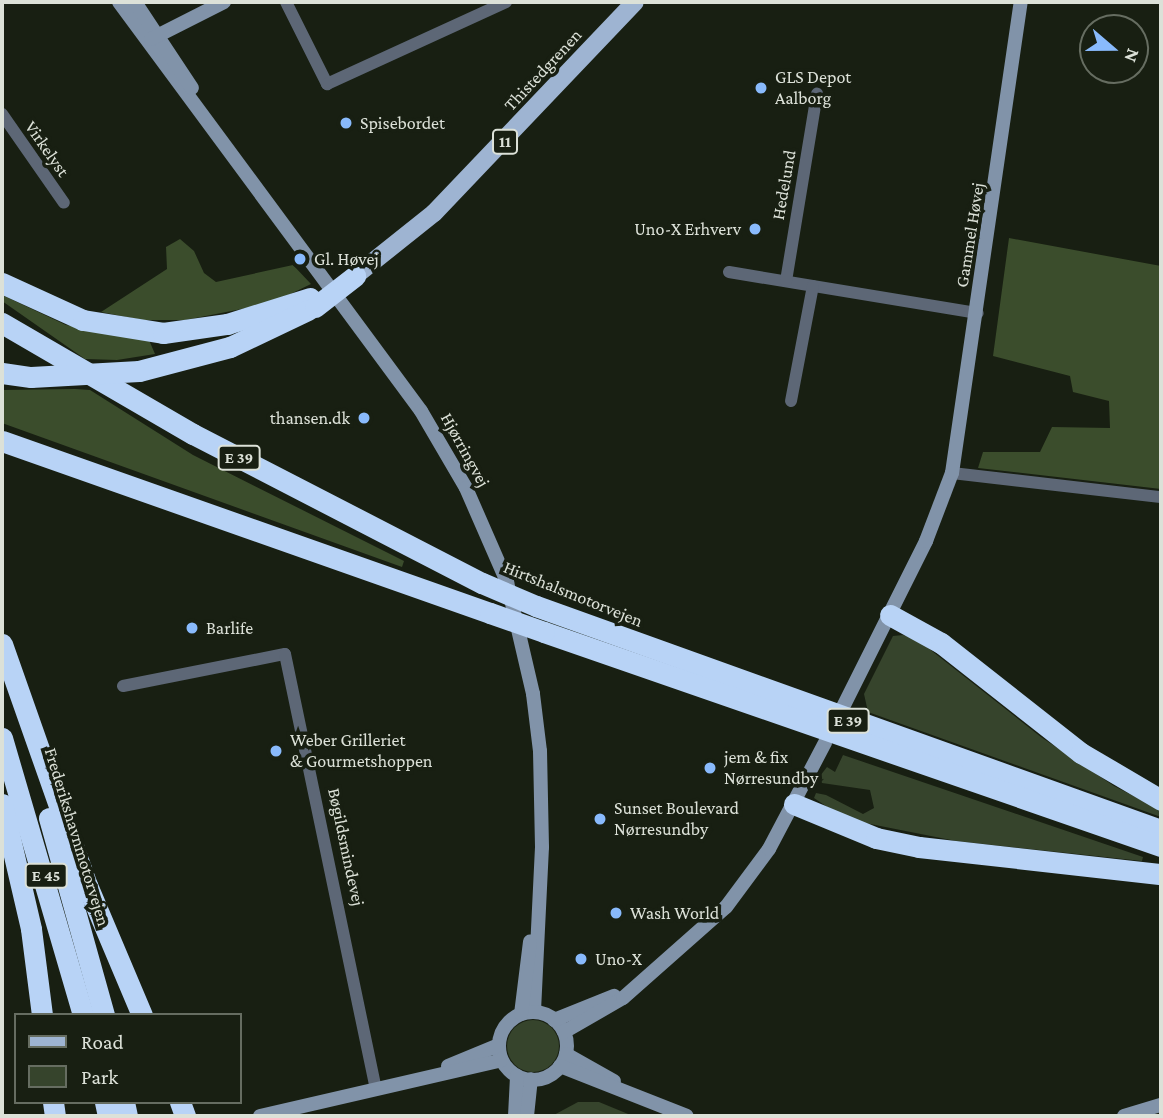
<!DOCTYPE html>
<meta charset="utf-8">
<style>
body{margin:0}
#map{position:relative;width:1163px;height:1118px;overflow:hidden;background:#181f12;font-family:"Crimson Pro",serif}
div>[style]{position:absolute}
.green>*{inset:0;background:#36442c}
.round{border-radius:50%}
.forest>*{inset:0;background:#3b4d2c}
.street>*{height:12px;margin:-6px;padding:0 6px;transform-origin:6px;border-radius:6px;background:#5d6776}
.secondary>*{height:14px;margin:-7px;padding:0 7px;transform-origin:7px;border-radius:7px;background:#8193a9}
.secondary>.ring{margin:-7px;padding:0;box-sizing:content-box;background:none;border:14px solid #8193a9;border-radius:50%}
.primary>*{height:18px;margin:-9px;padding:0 9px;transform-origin:9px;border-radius:9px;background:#9eb4d2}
.highway>*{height:21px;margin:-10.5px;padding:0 10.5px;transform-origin:10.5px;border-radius:10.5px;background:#b8d3f6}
.highway-bridge>*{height:21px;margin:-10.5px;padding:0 10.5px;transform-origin:10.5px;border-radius:10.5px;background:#b8d3f6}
.dots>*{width:19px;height:19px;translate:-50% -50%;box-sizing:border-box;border:4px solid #181f12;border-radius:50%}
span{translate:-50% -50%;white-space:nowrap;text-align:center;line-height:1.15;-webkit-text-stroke:7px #181f12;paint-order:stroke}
.shield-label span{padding:2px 5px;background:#181f12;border:2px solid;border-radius:5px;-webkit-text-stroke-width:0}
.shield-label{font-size:16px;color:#dce1d8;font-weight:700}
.street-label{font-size:18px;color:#dce1d8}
.poi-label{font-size:18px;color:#dce1d8}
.left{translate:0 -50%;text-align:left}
.right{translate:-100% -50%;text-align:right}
.frame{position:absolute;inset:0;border:4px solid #dce1d8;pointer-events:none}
.legend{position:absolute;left:14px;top:1013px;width:228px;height:91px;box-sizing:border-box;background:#181f12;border:2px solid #666d61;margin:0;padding:9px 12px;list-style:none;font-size:21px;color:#dce1d8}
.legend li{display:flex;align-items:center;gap:14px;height:35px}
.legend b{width:35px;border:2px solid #666d61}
.north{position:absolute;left:1079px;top:14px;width:70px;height:70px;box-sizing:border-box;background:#181f12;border:2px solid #666d61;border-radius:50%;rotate:110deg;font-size:19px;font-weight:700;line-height:28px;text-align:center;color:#dce1d8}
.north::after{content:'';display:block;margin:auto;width:24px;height:32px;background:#89bafc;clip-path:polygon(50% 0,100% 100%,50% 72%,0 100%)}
</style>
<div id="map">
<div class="green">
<i style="clip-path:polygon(903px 635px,918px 640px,1041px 737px,1114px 786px,1161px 810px,1161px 817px,868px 712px,864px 694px,893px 636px)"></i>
<i style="clip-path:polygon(843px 755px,1143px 857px,1142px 861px,956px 841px,845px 819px,814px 798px,816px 793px,826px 795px,863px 814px,874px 808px,870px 790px,822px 783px,820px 776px,827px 767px,835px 772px)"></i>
<i class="round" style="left:507px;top:1020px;width:52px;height:52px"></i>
<i style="clip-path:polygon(578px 1102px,599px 1102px,633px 1116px,552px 1116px)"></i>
</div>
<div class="forest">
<i style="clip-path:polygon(1009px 238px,1161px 266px,1161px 489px,978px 468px,983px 452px,1040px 452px,1052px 427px,1110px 428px,1109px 401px,1073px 392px,1070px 376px,993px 356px)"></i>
<i style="clip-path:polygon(180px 239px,194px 251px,204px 273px,216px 282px,293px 265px,311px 284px,272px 303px,185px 320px,142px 320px,101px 312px,167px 269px,166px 247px)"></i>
<i style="clip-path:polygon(2px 295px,66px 325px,149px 340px,155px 354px,117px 360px,85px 359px,2px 301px)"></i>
<i style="clip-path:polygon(75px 389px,90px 390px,193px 455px,404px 561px,402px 567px,2px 423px,2px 390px)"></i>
</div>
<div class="street">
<i style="left:286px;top:2px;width:92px;rotate:63.4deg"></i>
<i style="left:327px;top:84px;width:197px;rotate:-24.6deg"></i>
<i style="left:2px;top:114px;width:108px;rotate:55.1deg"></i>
<i style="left:729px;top:272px;width:252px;rotate:9.4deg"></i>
<i style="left:786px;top:281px;width:190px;rotate:-80.6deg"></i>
<i style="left:791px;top:401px;width:117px;rotate:-79.2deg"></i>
<i style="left:952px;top:473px;width:210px;rotate:6.6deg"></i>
<i style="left:123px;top:686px;width:165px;rotate:-11.2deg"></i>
<i style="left:285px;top:654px;width:443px;rotate:78.2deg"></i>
</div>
<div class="secondary">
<i style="left:119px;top:2px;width:508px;rotate:53.56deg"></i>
<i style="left:421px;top:411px;width:89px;rotate:59.7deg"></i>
<i style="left:466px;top:488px;width:103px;rotate:66.4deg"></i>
<i style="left:507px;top:582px;width:115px;rotate:76.9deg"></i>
<i style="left:533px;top:694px;width:57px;rotate:83deg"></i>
<i style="left:540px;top:751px;width:96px;rotate:88.8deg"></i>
<i style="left:542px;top:847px;width:165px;rotate:92.8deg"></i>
<i style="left:135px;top:2px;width:103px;rotate:56.5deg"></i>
<i style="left:151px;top:39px;width:82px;rotate:-26.9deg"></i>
<i style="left:843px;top:707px;width:186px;rotate:-63.4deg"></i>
<i style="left:926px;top:541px;width:73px;rotate:-69.1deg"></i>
<i style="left:952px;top:473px;width:476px;rotate:-81.7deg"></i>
<i class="ring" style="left:499px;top:1012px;width:54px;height:54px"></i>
<i style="left:521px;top:1014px;width:73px;rotate:-82.9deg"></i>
<i style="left:554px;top:1020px;width:65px;rotate:-21.8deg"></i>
<i style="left:564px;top:1032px;width:68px;rotate:-30deg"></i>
<i style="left:623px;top:998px;width:137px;rotate:-41.5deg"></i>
<i style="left:726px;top:907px;width:72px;rotate:-53.4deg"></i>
<i style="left:769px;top:849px;width:120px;rotate:-62.2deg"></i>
<i style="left:566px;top:1054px;width:55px;rotate:29.4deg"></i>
<i style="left:448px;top:1066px;width:55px;rotate:-22.4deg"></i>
<i style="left:560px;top:1066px;width:136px;rotate:21.5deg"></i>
<i style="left:260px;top:1116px;width:248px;rotate:-13deg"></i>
<i style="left:515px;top:1116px;width:40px;rotate:-87.1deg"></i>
<i style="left:527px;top:1116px;width:37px;rotate:-84deg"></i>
<i style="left:1124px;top:1116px;width:39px;rotate:-17deg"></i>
</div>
<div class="primary">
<i style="left:355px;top:276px;width:101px;rotate:-38.6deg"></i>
<i style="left:434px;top:213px;width:291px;rotate:-46.4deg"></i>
</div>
<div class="highway">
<i style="left:2px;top:283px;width:89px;rotate:24.6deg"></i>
<i style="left:83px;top:320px;width:81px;rotate:9.2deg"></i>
<i style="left:163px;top:333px;width:65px;rotate:-8deg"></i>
<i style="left:227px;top:324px;width:87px;rotate:-17.4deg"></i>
<i style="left:2px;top:323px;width:221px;rotate:30.2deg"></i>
<i style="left:193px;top:434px;width:325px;rotate:27.3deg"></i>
<i style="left:139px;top:371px;width:94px;rotate:-14.8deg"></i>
<i style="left:230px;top:347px;width:86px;rotate:-25.4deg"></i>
<i style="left:2px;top:373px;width:29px;rotate:8deg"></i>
<i style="left:2px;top:441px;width:517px;rotate:19.42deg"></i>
<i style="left:536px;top:606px;width:664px;rotate:19.72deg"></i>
<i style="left:890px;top:615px;width:58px;rotate:28.8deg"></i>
<i style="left:941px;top:643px;width:178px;rotate:38.2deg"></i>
<i style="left:1081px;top:753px;width:93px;rotate:30.4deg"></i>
<i style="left:544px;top:632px;width:653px;rotate:19.13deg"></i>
<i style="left:2px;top:644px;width:256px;rotate:70.6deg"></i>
<i style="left:87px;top:885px;width:141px;rotate:67.1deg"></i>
<i style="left:2px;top:738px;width:289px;rotate:73.7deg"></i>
<i style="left:2px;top:804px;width:128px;rotate:76.9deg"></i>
<i style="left:31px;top:929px;width:87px;rotate:82.7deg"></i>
<i style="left:794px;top:804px;width:89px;rotate:22.5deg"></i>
<i style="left:876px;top:838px;width:44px;rotate:11.8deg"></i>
<i style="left:919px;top:847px;width:244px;rotate:6.4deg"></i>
<i style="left:49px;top:818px;width:205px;rotate:74.4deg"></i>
<i style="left:53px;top:1102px;width:14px;rotate:82deg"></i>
<i style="left:105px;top:1102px;width:14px;rotate:78deg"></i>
<i style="left:124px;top:1102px;width:14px;rotate:78deg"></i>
<i style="left:180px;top:1102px;width:15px;rotate:70deg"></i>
</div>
<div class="highway-bridge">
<i style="left:315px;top:307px;width:51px;rotate:-37.8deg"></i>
<i style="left:31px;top:377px;width:108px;rotate:-3.2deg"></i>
<i style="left:482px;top:583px;width:59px;rotate:23.1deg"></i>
<i style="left:490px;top:613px;width:57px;rotate:19.4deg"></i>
</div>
<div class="dots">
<i style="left:761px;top:88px;background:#89bafc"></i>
<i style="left:346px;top:123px;background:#89bafc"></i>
<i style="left:755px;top:229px;background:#89bafc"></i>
<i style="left:300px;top:259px;background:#89bafc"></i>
<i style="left:364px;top:418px;background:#89bafc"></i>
<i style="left:192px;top:628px;background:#89bafc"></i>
<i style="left:276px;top:751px;background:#89bafc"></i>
<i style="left:710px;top:768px;background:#89bafc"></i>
<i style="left:600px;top:819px;background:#89bafc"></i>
<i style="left:616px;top:913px;background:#89bafc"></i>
<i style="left:581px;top:959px;background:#89bafc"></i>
</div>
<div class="shield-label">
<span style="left:505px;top:142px">11</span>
<span style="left:239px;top:458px">E 39</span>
<span style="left:848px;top:721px">E 39</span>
<span style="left:46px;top:876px">E 45</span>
</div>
<div class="street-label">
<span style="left:543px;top:70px;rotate:-47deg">Thistedgrenen</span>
<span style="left:47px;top:149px;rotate:55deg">Virkelyst</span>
<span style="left:784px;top:185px;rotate:-80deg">Hedelund</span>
<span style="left:970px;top:235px;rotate:-81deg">Gammel Høvej</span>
<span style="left:465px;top:450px;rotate:61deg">Hjørringvej</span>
<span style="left:573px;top:594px;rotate:22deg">Hirtshalsmotorvejen</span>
<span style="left:77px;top:837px;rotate:73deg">Frederikshavnmotorvejen</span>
<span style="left:346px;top:847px;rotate:78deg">Bøgildsmindevej</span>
</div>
<div class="poi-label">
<span class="left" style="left:775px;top:88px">GLS Depot<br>Aalborg</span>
<span class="left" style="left:360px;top:123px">Spisebordet</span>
<span class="right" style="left:741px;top:229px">Uno-X Erhverv</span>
<span class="left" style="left:314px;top:259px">Gl. Høvej</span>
<span class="right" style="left:350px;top:418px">thansen.dk</span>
<span class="left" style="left:206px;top:628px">Barlife</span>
<span class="left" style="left:290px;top:751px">Weber Grilleriet<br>&amp; Gourmetshoppen</span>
<span class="left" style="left:724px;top:768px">jem &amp; fix<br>Nørresundby</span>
<span class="left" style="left:614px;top:819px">Sunset Boulevard<br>Nørresundby</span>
<span class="left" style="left:630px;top:913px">Wash World</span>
<span class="left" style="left:595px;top:959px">Uno-X</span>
</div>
<div class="frame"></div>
<ul class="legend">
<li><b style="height:9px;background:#9eb4d2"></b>Road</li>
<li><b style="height:19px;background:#36442c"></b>Park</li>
</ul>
<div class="north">N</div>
</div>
